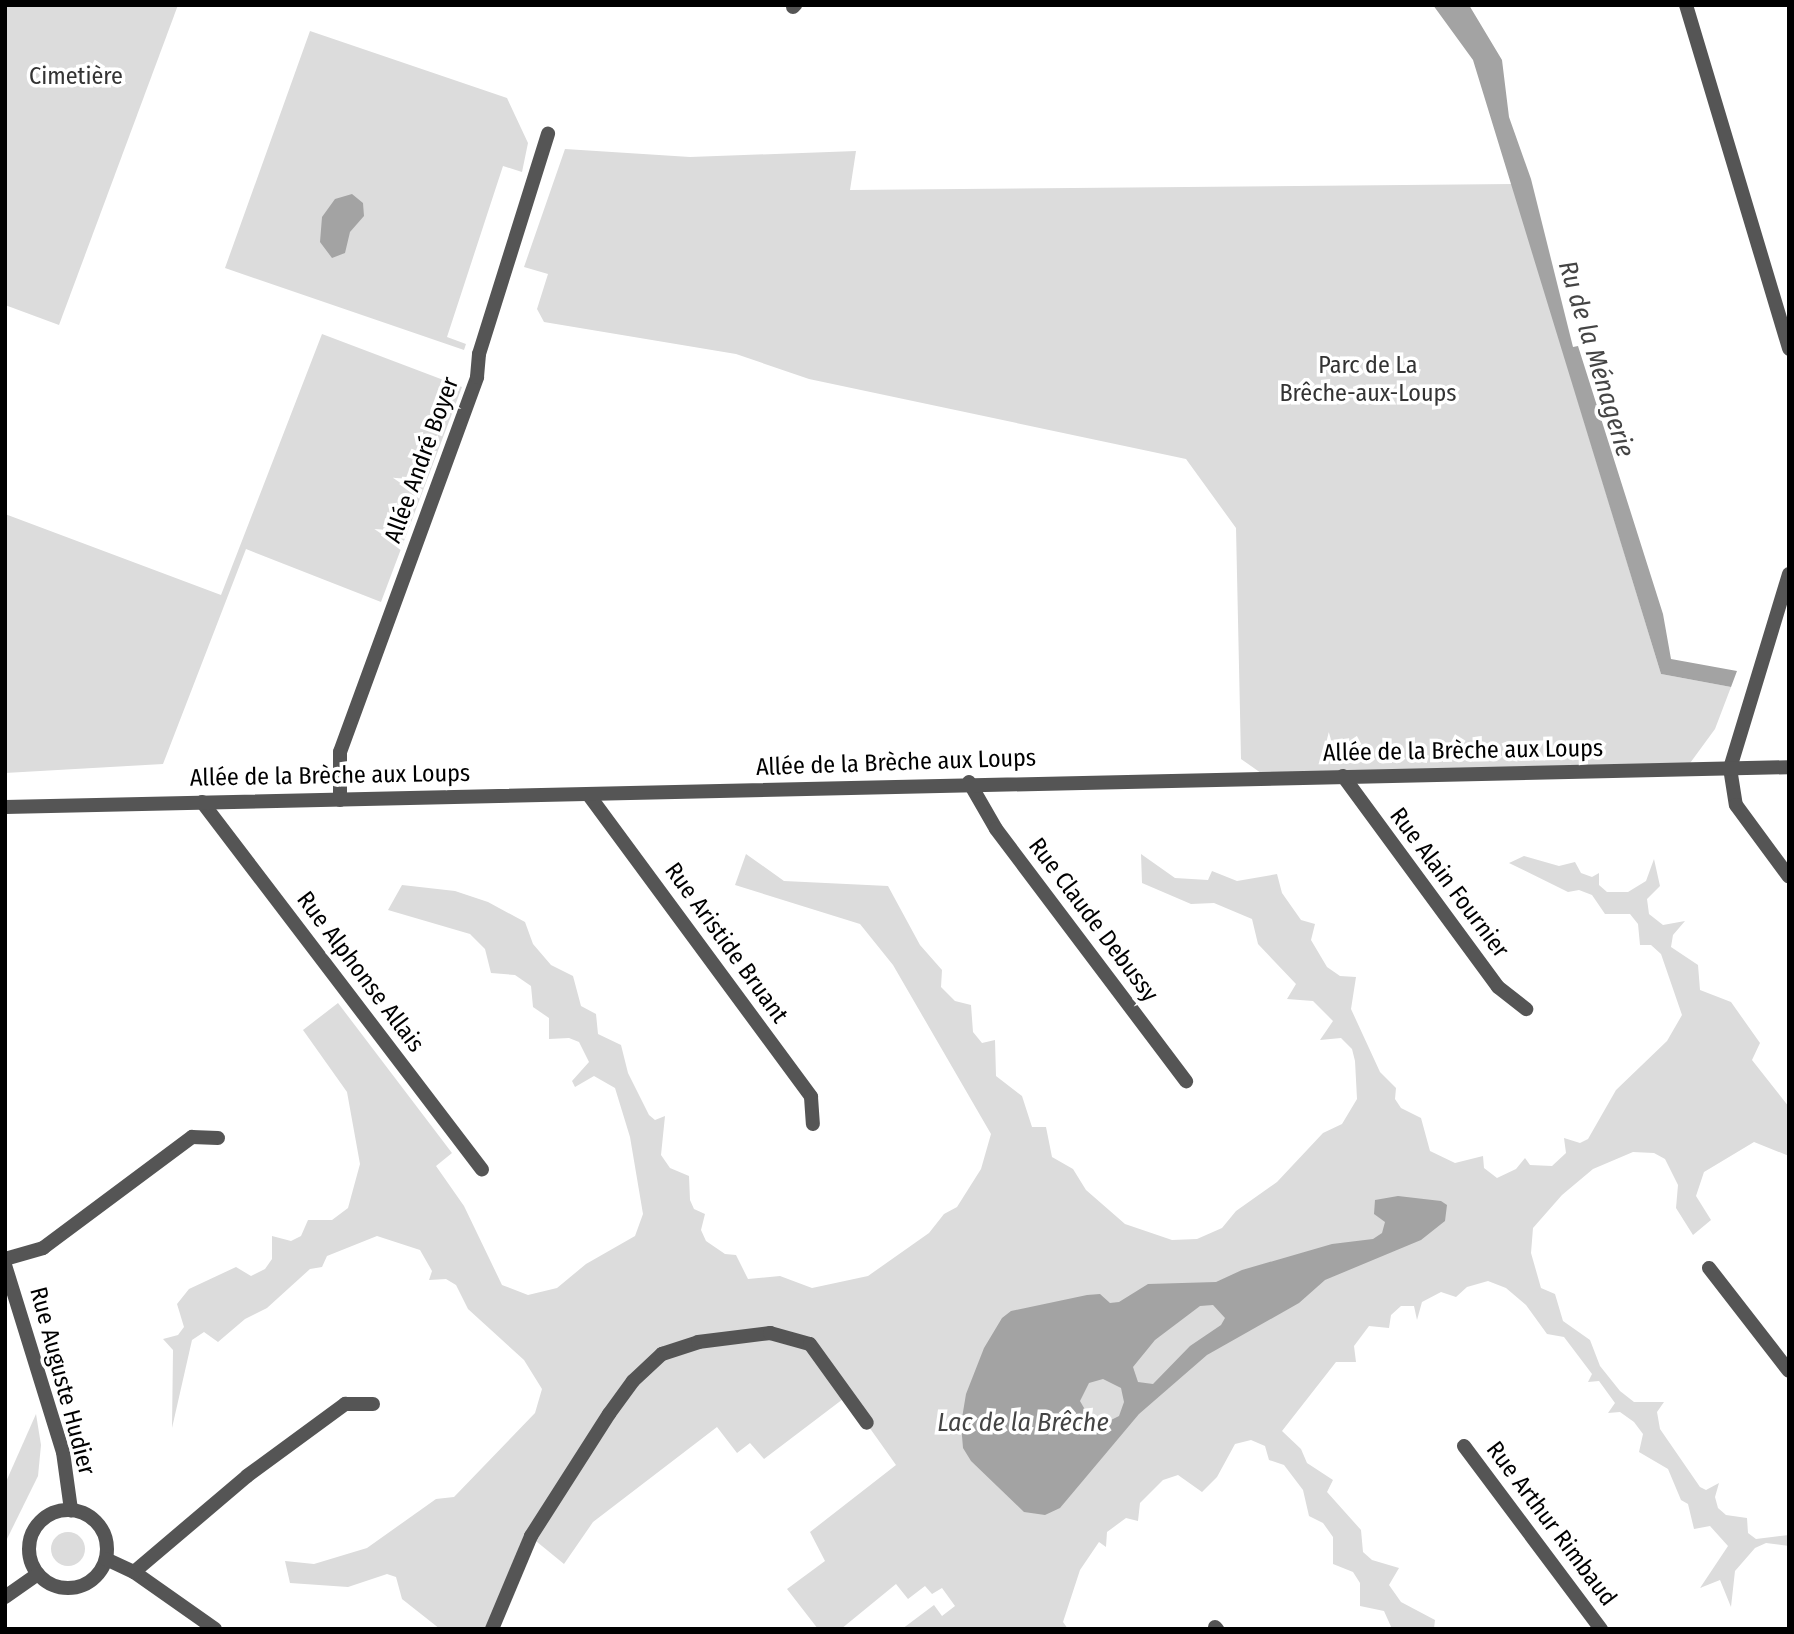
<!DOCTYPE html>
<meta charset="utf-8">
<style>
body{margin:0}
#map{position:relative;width:1794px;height:1634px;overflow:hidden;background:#fff;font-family:"Fira Sans Condensed",sans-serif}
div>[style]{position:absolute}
.green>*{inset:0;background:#dcdcdc}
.round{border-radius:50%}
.water>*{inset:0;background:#a3a3a3}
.street>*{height:14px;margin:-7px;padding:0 7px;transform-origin:7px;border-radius:7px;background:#555}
.street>.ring{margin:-7px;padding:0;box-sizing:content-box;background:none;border:14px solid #555;border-radius:50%}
span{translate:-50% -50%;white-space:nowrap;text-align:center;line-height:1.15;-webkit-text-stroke:7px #fff;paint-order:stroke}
.park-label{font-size:24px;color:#333}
.street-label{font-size:24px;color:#000}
.water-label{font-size:26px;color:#444;font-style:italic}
.frame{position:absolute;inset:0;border:7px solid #000;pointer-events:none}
</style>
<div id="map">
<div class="green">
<i style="clip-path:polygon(5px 5px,178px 5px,59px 325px,5px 305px)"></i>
<i style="clip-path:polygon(310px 31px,507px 98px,528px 143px,522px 172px,503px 166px,447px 337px,466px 344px,464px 350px,225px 268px)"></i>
<i style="clip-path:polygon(565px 149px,690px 157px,856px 151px,850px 190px,1512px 184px,1661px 674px,1731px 687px,1715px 729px,1685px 770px,1261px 773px,1241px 759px,1236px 528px,1186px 459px,809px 379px,736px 354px,544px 322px,537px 309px,548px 274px,524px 267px)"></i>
<i style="clip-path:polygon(322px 334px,462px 387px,381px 602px,246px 549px,163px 764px,5px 773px,5px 514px,221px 595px)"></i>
<i style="clip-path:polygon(746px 854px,784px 881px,888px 886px,920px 945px,942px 970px,941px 987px,955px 1001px,971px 1005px,973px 1032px,982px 1043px,995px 1040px,996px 1076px,1022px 1096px,1032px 1127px,1046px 1127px,1052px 1157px,1073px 1169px,1086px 1190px,1125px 1224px,1172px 1240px,1197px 1239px,1222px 1228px,1236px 1211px,1277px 1182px,1323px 1133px,1342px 1124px,1357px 1099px,1355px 1061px,1352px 1049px,1341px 1038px,1320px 1040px,1333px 1021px,1313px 1001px,1287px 999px,1296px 984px,1258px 944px,1252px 919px,1214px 903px,1191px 904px,1142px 883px,1141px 854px,1175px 878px,1208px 880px,1212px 871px,1237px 881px,1277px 874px,1282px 893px,1301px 920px,1315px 924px,1311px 940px,1327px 967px,1340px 976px,1356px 977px,1351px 1009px,1380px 1072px,1396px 1088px,1395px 1099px,1401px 1108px,1421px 1118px,1430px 1151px,1455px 1163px,1483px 1156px,1484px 1168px,1497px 1178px,1516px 1169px,1525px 1158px,1530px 1165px,1552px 1166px,1566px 1153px,1564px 1138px,1580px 1143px,1588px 1139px,1616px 1090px,1667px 1041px,1682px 1015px,1661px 954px,1651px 945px,1640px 945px,1638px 924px,1630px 914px,1605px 914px,1592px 895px,1579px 890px,1568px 892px,1509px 863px,1524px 856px,1559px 866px,1575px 862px,1581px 873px,1592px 877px,1599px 873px,1599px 885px,1607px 892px,1628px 892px,1646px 881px,1654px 859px,1660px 886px,1647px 899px,1649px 914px,1663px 925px,1685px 921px,1673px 935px,1671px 947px,1698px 965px,1700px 990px,1731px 1002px,1760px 1043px,1752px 1060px,1789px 1107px,1789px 1156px,1754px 1142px,1704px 1172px,1696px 1196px,1711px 1220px,1693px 1235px,1676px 1208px,1678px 1185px,1665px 1159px,1654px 1153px,1633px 1152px,1593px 1169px,1562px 1195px,1533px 1228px,1531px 1253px,1541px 1288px,1555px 1294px,1563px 1321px,1590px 1340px,1600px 1366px,1620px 1391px,1634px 1402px,1664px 1402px,1657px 1412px,1660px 1429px,1700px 1487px,1706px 1490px,1719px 1483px,1715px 1497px,1718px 1508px,1726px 1515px,1747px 1518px,1748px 1533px,1756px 1539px,1789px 1535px,1789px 1546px,1766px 1543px,1755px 1548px,1735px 1571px,1731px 1607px,1720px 1580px,1700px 1588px,1728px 1546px,1710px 1526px,1694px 1529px,1688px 1504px,1681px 1500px,1668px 1469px,1639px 1452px,1643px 1434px,1634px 1422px,1620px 1412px,1608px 1413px,1615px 1403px,1599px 1381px,1588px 1382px,1592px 1374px,1564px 1337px,1547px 1334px,1526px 1305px,1506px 1288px,1488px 1281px,1467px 1287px,1456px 1297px,1441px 1292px,1422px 1302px,1417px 1320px,1414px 1306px,1401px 1306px,1391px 1315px,1389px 1328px,1369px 1326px,1354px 1346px,1356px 1362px,1336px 1362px,1282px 1431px,1301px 1449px,1307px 1463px,1333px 1480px,1327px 1492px,1361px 1530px,1363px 1552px,1372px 1560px,1399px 1568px,1389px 1585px,1401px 1602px,1435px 1620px,1434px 1629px,1392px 1629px,1384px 1611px,1360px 1606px,1360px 1583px,1353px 1572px,1333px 1564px,1333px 1537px,1323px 1523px,1309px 1516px,1303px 1490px,1284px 1465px,1269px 1460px,1265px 1446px,1251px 1440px,1235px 1444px,1217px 1477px,1202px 1492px,1178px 1475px,1163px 1480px,1140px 1503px,1138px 1521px,1126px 1518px,1107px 1532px,1106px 1547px,1099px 1542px,1080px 1570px,1063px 1622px,1068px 1629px,902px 1629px,934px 1605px,942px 1616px,955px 1606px,942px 1588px,932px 1594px,925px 1586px,908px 1599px,896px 1584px,841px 1629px,818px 1629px,787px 1589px,825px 1561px,810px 1532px,896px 1465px,847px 1396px,764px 1459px,750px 1443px,737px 1453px,717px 1427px,593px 1522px,564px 1564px,531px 1537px,492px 1629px,440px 1629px,402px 1599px,396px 1577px,387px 1574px,348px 1587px,290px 1583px,285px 1561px,314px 1564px,367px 1548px,436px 1499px,454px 1497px,535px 1413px,542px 1389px,524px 1360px,468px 1309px,456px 1285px,446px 1279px,429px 1280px,432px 1271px,420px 1250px,377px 1236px,327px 1256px,322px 1267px,310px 1269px,267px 1308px,245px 1319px,218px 1342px,204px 1332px,192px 1340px,172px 1428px,173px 1350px,163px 1339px,178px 1335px,184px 1327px,177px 1304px,189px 1289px,236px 1267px,251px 1276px,265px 1269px,272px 1259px,272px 1236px,291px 1241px,301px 1236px,308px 1220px,332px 1220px,348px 1208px,360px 1164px,347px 1092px,303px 1030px,338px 1003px,452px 1153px,436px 1166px,464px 1206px,502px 1285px,528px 1295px,557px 1288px,586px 1264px,635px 1236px,643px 1214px,630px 1137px,615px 1088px,594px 1076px,575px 1087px,572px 1081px,589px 1062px,579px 1042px,569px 1038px,549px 1039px,549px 1018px,533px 1007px,531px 986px,515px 975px,491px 973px,485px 949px,470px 934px,388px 910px,402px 885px,455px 891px,488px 902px,525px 922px,533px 944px,551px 965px,573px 976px,581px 1006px,596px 1014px,598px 1034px,621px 1045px,628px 1073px,649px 1115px,655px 1120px,665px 1116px,661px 1155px,670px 1168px,689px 1176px,690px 1200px,694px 1209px,705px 1214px,701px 1230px,706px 1241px,725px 1254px,736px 1255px,748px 1279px,780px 1276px,812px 1288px,868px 1276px,929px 1233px,944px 1214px,957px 1207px,981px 1169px,991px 1134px,893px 965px,860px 924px,735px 885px)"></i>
<i style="clip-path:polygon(36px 1414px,41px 1445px,38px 1476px,5px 1543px,5px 1484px)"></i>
<i class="round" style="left:51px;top:1532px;width:34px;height:34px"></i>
</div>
<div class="water">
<i style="clip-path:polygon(1433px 5px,1469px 5px,1502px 60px,1509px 117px,1531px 179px,1573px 347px,1578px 346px,1663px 614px,1671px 659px,1737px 671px,1731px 687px,1661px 674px,1473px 60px)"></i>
<i style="clip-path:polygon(352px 194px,363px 203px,364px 216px,350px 232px,345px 253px,332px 258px,320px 242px,322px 217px,335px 199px)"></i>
<i style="clip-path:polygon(evenodd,1398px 1196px,1441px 1201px,1447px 1205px,1445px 1221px,1421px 1240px,1325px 1280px,1299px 1303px,1207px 1355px,1139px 1414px,1060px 1508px,1045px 1515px,1024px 1512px,971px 1461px,963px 1448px,961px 1424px,966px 1394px,984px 1348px,1002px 1318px,1011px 1311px,1087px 1295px,1100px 1294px,1110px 1303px,1119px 1302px,1148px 1284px,1216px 1282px,1242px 1270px,1332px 1244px,1373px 1239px,1382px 1233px,1385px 1222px,1374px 1214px,1375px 1200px,1398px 1196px,1213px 1305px,1225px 1318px,1221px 1325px,1190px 1346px,1153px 1384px,1138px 1382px,1133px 1367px,1155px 1340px,1200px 1306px,1213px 1305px,1398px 1196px,1103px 1379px,1121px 1388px,1124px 1402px,1119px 1416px,1105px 1423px,1091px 1420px,1080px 1401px,1089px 1383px,1103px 1379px)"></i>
</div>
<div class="street">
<i style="left:1686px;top:5px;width:359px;rotate:73.3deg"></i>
<i style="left:793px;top:7px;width:3px;rotate:-45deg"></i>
<i style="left:1789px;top:574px;width:203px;rotate:106.9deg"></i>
<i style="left:1730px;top:768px;width:37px;rotate:81deg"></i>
<i style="left:1736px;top:805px;width:89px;rotate:53.6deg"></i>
<i style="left:1343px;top:776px;width:262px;rotate:53.7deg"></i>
<i style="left:1498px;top:987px;width:36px;rotate:38deg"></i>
<i style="left:969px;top:782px;width:54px;rotate:60.1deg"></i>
<i style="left:996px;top:829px;width:316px;rotate:53deg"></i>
<i style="left:588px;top:794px;width:376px;rotate:53.6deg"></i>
<i style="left:811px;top:1097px;width:27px;rotate:86deg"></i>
<i style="left:340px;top:800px;width:48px;rotate:-90deg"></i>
<i style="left:340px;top:752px;width:399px;rotate:-69.9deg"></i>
<i style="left:477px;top:377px;width:23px;rotate:-85deg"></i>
<i style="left:479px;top:354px;width:231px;rotate:-72.6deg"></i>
<i style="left:202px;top:802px;width:462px;rotate:52.7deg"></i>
<i style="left:5px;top:807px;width:1784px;rotate:-1.28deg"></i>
<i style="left:5px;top:1259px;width:40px;rotate:-16deg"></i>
<i style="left:43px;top:1248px;width:186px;rotate:-36.7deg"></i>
<i style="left:192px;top:1137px;width:26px;rotate:2deg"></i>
<i style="left:5px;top:1265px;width:196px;rotate:72.8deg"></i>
<i style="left:63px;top:1452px;width:59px;rotate:82.1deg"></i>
<i style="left:1709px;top:1268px;width:130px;rotate:52.2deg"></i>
<i style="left:1464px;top:1446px;width:229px;rotate:53.2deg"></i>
<i class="ring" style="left:29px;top:1510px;width:64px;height:64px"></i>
<i style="left:106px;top:1559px;width:31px;rotate:25deg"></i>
<i style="left:134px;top:1572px;width:99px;rotate:35.1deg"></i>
<i style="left:134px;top:1572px;width:148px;rotate:-40.3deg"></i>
<i style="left:247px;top:1476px;width:122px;rotate:-36.3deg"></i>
<i style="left:345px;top:1404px;width:28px"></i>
<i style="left:5px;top:1597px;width:40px;rotate:-34.9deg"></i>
<i style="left:1215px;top:1627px;width:3px;rotate:45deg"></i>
<i style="left:492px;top:1629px;width:101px;rotate:-67.2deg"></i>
<i style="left:531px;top:1536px;width:145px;rotate:-57.4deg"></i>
<i style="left:609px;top:1414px;width:41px;rotate:-54deg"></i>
<i style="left:633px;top:1381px;width:40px;rotate:-43deg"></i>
<i style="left:662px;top:1354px;width:38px;rotate:-18deg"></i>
<i style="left:698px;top:1342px;width:73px;rotate:-7.1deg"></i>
<i style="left:770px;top:1333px;width:41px;rotate:15.4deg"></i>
<i style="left:810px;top:1344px;width:97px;rotate:54.2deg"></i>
</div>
<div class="park-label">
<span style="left:76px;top:77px">Cimetière</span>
<span style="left:1368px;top:380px">Parc de La<br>Brêche-aux-Loups</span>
</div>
<div class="street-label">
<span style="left:422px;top:460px;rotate:-70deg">Allée André Boyer</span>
<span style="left:1463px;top:751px;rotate:-1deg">Allée de la Brèche aux Loups</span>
<span style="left:896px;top:763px;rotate:-2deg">Allée de la Brèche aux Loups</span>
<span style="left:330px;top:776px;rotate:-1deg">Allée de la Brèche aux Loups</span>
<span style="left:1449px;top:883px;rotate:53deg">Rue Alain Fournier</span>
<span style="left:1093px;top:920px;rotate:53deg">Rue Claude Debussy</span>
<span style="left:726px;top:943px;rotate:54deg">Rue Aristide Bruant</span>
<span style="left:360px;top:972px;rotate:53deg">Rue Alphonse Allais</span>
<span style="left:62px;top:1381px;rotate:75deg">Rue Auguste Hudier</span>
<span style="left:1551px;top:1524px;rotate:53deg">Rue Arthur Rimbaud</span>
</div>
<div class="water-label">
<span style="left:1596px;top:359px;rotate:73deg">Ru de la Ménagerie</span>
<span style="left:1023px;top:1423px">Lac de la Brêche</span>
</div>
<div class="frame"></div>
</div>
